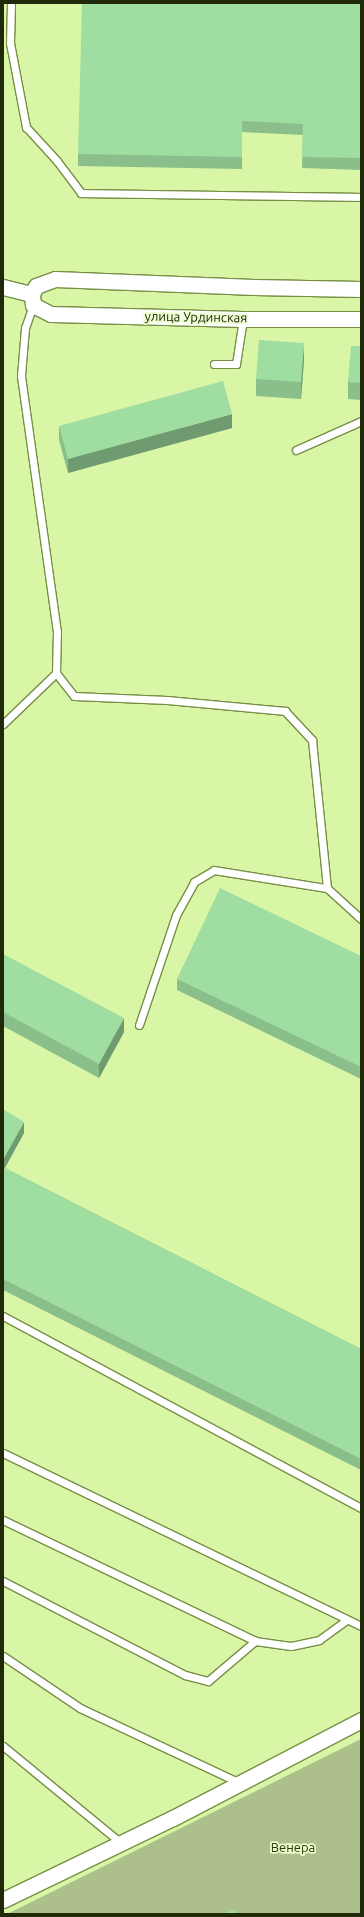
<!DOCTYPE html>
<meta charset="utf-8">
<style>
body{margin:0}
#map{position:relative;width:364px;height:1917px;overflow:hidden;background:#d9f6a7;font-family:Ubuntu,sans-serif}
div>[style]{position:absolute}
.green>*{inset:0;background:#adc08b}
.roads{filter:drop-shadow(1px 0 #778f45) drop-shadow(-1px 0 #778f45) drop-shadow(0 1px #778f45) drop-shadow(0 -1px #778f45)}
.service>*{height:7px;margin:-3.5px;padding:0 3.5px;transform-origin:3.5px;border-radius:3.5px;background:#fff}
.minor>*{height:15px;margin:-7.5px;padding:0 7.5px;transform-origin:7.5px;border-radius:7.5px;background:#fff}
.wall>*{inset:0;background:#8abe8a}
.shaded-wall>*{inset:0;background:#709b70}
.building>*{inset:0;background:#a0dda0}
span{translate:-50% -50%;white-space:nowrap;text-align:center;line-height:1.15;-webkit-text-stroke:3.5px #edfed0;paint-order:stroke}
.street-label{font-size:13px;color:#202a0a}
.park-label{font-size:13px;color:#2c3b01}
.frame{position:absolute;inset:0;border:4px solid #202a0a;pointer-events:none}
</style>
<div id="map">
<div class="green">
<i style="clip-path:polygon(361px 1739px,361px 1914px,7px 1914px)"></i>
</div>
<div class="roads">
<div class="service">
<i style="left:11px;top:3px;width:40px;rotate:91.4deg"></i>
<i style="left:10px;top:43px;width:86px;rotate:79.2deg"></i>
<i style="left:26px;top:127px;width:46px;rotate:47.6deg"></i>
<i style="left:57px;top:161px;width:40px;rotate:53deg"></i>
<i style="left:81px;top:193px;width:280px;rotate:0.8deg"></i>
<i style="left:33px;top:305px;width:24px;rotate:109deg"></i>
<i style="left:25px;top:328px;width:48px;rotate:94.8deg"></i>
<i style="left:21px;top:376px;width:258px;rotate:82deg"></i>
<i style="left:57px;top:631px;width:42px;rotate:91.4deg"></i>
<i style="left:56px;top:673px;width:29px;rotate:52deg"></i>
<i style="left:74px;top:696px;width:93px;rotate:2.5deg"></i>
<i style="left:167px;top:700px;width:119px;rotate:5.3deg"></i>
<i style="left:285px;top:711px;width:40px;rotate:47deg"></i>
<i style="left:312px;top:740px;width:149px;rotate:84.2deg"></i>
<i style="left:327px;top:888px;width:46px;rotate:42.4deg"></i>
<i style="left:214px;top:364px;width:22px"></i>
<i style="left:236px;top:364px;width:46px;rotate:-81.2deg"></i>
<i style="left:296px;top:450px;width:71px;rotate:-24deg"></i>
<i style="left:3px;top:724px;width:74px;rotate:-43.9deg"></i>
<i style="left:139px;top:1025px;width:116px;rotate:-71.4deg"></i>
<i style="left:176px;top:915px;width:38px;rotate:-61deg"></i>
<i style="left:194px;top:882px;width:23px;rotate:-31deg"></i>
<i style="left:214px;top:870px;width:114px;rotate:9.1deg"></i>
<i style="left:3px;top:1316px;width:406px;rotate:28.2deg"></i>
<i style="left:3px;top:1453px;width:398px;rotate:25.8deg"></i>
<i style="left:3px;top:1520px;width:280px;rotate:25.6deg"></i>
<i style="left:255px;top:1641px;width:36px;rotate:8deg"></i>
<i style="left:291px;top:1646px;width:29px;rotate:-12deg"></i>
<i style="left:319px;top:1640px;width:34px;rotate:-36deg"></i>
<i style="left:3px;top:1581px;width:205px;rotate:27.3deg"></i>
<i style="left:185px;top:1675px;width:24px;rotate:15deg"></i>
<i style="left:208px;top:1681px;width:62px;rotate:-40.4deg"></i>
<i style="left:3px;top:1656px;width:93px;rotate:34deg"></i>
<i style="left:80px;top:1708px;width:177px;rotate:25.1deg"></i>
<i style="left:3px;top:1746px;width:153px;rotate:39.4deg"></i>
</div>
<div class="minor">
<i style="left:3px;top:287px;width:30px;rotate:14deg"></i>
<i style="left:361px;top:289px;width:107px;rotate:-178.9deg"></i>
<i style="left:254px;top:287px;width:199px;rotate:-177.7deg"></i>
<i style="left:55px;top:279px;width:20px;rotate:160deg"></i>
<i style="left:36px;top:286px;width:9px;rotate:117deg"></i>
<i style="left:32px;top:294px;width:11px;rotate:85deg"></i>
<i style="left:33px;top:305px;width:20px;rotate:27deg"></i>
<i style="left:51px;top:314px;width:192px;rotate:1.5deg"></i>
<i style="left:243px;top:319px;width:118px"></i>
<i style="left:3px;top:1900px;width:189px;rotate:-25.8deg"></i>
<i style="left:173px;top:1818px;width:212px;rotate:-27.5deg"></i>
</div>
</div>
<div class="wall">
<i style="clip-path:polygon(361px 3px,361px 170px,302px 168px,303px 135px,242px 132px,242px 169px,78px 166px,78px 154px)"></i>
<i style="clip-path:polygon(361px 346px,361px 400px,348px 399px,348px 382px)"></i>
<i style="clip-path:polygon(304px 360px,301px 399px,256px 396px,256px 379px)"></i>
<i style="clip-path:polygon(59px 426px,232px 428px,68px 473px,59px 440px)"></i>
<i style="clip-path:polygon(3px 954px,124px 1032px,99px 1078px,3px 1026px)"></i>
<i style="clip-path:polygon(361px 956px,361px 1079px,177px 990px,177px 979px)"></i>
<i style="clip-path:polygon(3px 1109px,24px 1133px,5px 1168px,361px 1349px,361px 1470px,3px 1290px)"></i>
</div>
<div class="shaded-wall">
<i style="clip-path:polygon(304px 343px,304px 360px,301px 399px,301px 382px)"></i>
<i style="clip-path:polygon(232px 414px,232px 428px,68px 473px,68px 459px)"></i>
<i style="clip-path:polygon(124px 1018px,124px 1032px,99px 1078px,99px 1064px)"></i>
<i style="clip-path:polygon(24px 1122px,24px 1133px,3px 1171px,3px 1160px)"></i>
</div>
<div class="building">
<i style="clip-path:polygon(82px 3px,361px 3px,361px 158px,302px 157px,303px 124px,242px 121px,242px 157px,78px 154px)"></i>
<i style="clip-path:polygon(259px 340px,304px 343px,301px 382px,256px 379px)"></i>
<i style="clip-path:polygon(351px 346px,361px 346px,361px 383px,348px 382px)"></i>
<i style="clip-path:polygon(223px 381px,232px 414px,68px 459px,59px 426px)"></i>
<i style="clip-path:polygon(220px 888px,361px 956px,361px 1067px,177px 979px)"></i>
<i style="clip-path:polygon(3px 954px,124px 1018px,99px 1064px,3px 1012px)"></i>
<i style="clip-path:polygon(3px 1109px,24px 1122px,3px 1160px)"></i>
<i style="clip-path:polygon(3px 1167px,361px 1349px,361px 1459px,3px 1279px)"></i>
<i style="clip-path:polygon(234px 1910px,235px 1914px,222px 1914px)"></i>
</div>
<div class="street-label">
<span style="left:196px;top:317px;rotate:1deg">улица Урдинская</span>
</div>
<div class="park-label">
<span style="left:293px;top:1847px">Венера</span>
</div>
<div class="frame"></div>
</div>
